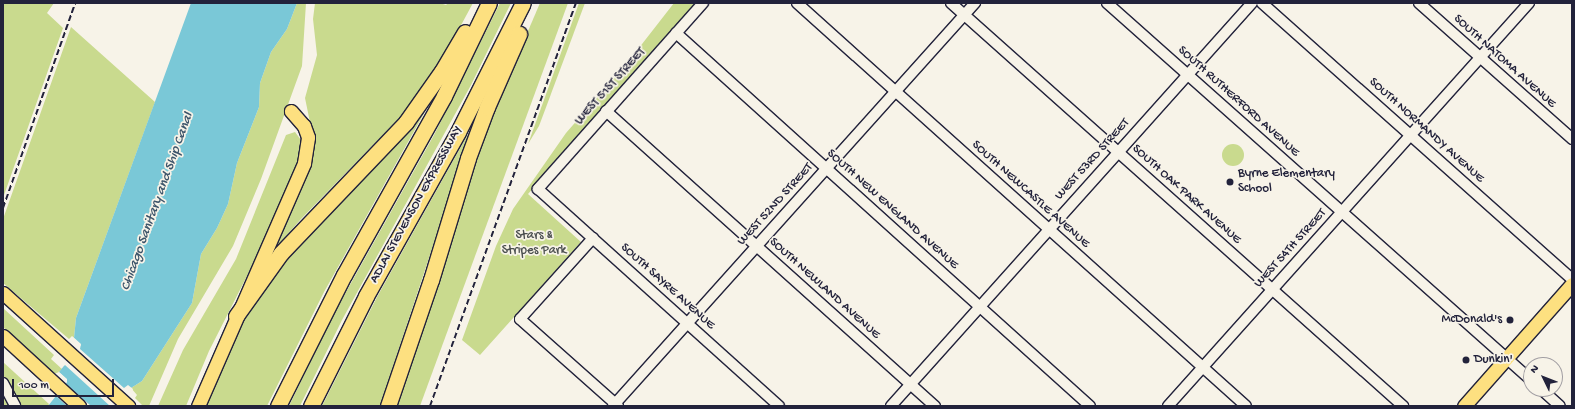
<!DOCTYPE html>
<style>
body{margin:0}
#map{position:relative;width:1575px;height:409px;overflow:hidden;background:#f7f3e8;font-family:"Gochi Hand",sans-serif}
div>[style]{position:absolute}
.green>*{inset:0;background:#c9da8e}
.round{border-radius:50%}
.water>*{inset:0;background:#7ac8d7}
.pier>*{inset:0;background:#f7f3e8}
.roads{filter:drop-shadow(1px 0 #22223b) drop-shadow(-1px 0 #22223b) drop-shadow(0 1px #22223b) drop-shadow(0 -1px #22223b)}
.minor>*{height:10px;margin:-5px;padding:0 5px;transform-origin:5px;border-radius:5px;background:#f7f3e8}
.major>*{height:13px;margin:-6.5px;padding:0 6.5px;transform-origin:6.5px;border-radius:6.5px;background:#fde080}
.highway>*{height:15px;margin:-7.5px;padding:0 7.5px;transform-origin:7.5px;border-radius:7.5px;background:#fde080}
.rail>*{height:2px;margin-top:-1px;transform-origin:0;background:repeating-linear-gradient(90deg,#22223b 0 6px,transparent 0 9px)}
.dots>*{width:11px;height:11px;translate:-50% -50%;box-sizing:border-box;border:2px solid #f7f3e8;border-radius:50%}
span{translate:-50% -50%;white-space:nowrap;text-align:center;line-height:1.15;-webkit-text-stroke:3.5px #f7f3e8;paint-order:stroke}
.street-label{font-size:13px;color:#22223b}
.poi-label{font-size:13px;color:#22223b}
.left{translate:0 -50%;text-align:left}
.right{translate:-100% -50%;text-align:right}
.park-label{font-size:13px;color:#4c5050}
.water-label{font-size:14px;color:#3c546a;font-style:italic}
.frame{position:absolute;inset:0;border:4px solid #22223b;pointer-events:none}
.north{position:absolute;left:1523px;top:357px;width:40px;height:40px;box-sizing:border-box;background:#f7f3e8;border:1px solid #a29fa3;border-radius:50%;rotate:313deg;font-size:11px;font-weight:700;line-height:16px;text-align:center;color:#22223b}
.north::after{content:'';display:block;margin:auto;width:14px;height:18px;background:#22223b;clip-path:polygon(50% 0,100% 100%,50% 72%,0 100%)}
.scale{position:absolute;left:12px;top:379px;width:102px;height:18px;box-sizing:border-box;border:2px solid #22223b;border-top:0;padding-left:5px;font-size:12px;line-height:14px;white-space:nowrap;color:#22223b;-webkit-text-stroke:3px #f7f3e8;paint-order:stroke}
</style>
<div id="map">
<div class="green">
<i style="clip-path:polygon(3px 3px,54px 3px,47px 13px,63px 28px,3px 198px)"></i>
<i style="clip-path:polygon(297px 3px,306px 3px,302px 66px,261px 179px,233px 246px,178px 339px,149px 406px,143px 406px,135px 398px,137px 395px,131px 388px,142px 381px,192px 303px,201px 254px,217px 228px,228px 204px,237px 163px,259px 107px,260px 83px,271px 52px,287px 29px)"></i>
<i style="clip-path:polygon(315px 3px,440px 3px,446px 5px,448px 3px,473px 3px,446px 53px,406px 111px,301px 219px,271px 253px,313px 137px,305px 98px,317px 55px,313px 19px)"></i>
<i style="clip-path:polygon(500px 3px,511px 3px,471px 85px,342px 320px,300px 406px,289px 406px,332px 317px,434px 135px)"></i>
<i style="clip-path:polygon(540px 3px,568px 3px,420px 406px,396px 406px,474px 157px)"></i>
<i style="clip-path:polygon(579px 3px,585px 3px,539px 126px,528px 144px)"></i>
<i style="clip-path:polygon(674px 3px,699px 3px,528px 194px,581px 242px,480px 355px,462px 340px,496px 246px,513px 209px,566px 133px,628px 62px)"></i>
<i style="clip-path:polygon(71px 27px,155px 102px,76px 318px,74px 338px,72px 336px,69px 339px,3px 283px,3px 219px)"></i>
<i style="clip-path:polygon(431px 96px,433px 97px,417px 126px,324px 292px,267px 406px,202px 406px,246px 314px,283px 258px)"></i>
<i style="clip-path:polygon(473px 125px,380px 406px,322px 406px,377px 297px)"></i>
<i style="clip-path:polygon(295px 132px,301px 140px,300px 162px,249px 272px,209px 351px,186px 406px,158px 406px,183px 350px,236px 259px,286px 135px)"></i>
<i class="round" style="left:1222px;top:144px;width:22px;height:22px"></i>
<i style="clip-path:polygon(3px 308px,54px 355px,51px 359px,62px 369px,59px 372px,54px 374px,3px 327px)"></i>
<i style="clip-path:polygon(3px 362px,49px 404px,48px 406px,3px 406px)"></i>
</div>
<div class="water">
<i style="clip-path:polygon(191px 3px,297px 3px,287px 29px,271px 52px,260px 83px,259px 107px,237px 163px,228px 204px,217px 228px,201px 254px,192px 303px,142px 381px,131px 388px,125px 406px,48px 406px,67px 382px,67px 379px,59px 372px,81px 345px,74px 338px,76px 318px)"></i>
</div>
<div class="pier">
<i style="clip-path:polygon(72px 336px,81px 344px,80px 349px,124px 388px,128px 385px,133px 389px,127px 406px,110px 406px,65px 365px,60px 368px,79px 345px)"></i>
<i style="clip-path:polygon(57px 370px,67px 380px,66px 384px,91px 406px,67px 406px,55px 395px,50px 398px,65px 380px)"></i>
</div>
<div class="roads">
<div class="minor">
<i style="left:703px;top:3px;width:249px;rotate:131.6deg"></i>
<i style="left:538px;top:189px;width:324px;rotate:42deg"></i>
<i style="left:797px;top:3px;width:603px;rotate:41.91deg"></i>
<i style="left:951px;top:3px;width:606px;rotate:41.72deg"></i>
<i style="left:1107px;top:3px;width:567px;rotate:41.64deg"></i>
<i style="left:1262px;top:3px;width:415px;rotate:41.7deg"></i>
<i style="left:1419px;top:3px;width:205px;rotate:41.6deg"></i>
<i style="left:676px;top:33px;width:557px;rotate:42.02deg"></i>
<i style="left:606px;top:111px;width:442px;rotate:41.9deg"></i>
<i style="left:593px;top:238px;width:109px;rotate:132deg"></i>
<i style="left:520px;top:319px;width:131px;rotate:41.6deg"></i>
<i style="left:3px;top:383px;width:26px;rotate:62deg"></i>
<i style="left:1541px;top:389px;width:25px;rotate:42deg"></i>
<i style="left:613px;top:406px;width:542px;rotate:-48.07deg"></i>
<i style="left:891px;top:406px;width:541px;rotate:-48.15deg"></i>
<i style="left:1168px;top:406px;width:541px;rotate:-48.15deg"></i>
</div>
<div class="major">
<i style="left:3px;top:293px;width:169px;rotate:42.1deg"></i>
<i style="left:3px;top:336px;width:103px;rotate:42.6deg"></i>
<i style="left:198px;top:406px;width:265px;rotate:-66.4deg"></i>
<i style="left:304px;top:163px;width:26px;rotate:-81deg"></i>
<i style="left:308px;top:137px;width:12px;rotate:-110deg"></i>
<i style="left:304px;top:126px;width:20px;rotate:-131deg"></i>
<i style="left:1464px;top:406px;width:163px;rotate:-48.5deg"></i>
</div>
<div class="highway">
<i style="left:236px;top:316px;width:77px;rotate:-54.5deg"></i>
<i style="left:281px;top:253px;width:181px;rotate:-46.3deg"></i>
<i style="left:406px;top:122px;width:62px;rotate:-54.8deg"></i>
<i style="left:442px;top:71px;width:45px;rotate:-59.5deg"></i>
<i style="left:278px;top:406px;width:147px;rotate:-63.3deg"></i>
<i style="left:344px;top:275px;width:205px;rotate:-60.8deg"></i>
<i style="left:444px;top:96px;width:103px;rotate:-64.2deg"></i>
<i style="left:311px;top:406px;width:123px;rotate:-63.4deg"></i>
<i style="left:366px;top:296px;width:188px;rotate:-60.7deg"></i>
<i style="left:458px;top:132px;width:144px;rotate:-63.3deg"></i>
<i style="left:388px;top:406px;width:133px;rotate:-71.2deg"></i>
<i style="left:431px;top:280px;width:127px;rotate:-73.1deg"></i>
<i style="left:468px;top:158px;width:54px;rotate:-69.6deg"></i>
<i style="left:487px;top:107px;width:80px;rotate:-66.3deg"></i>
</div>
</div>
<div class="rail">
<i style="left:3px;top:208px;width:217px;rotate:-70.6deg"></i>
<i style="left:430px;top:406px;width:429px;rotate:-70.1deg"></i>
</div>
<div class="dots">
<i style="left:1230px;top:182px;background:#22223b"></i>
<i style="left:1510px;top:320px;background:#22223b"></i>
<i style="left:1466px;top:360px;background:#22223b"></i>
</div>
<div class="street-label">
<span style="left:1504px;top:62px;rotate:42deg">SOUTH NATOMA AVENUE</span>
<span style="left:611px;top:87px;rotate:-48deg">WEST 51ST STREET</span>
<span style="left:1238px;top:102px;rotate:42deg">SOUTH RUTHERFORD AVENUE</span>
<span style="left:1426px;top:131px;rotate:42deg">SOUTH NORMANDY AVENUE</span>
<span style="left:1093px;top:160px;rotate:-48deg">WEST 53RD STREET</span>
<span style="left:1030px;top:195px;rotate:42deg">SOUTH NEWCASTLE AVENUE</span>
<span style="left:1186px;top:195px;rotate:42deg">SOUTH OAK PARK AVENUE</span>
<span style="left:417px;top:205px;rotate:-61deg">ADLAI STEVENSON EXPRESSWAY</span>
<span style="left:776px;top:205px;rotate:-48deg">WEST 52ND STREET</span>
<span style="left:892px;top:210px;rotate:42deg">SOUTH NEW ENGLAND AVENUE</span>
<span style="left:1291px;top:249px;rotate:-48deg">WEST 54TH STREET</span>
<span style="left:667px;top:287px;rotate:42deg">SOUTH SAYRE AVENUE</span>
<span style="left:824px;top:289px;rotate:42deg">SOUTH NEWLAND AVENUE</span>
</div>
<div class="poi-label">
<span class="left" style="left:1238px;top:182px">Byrne Elementary<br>School</span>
<span class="right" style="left:1502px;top:320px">McDonald's</span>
<span class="left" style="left:1474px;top:360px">Dunkin'</span>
</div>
<div class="park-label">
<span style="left:534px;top:244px">Stars &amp;<br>Stripes Park</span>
</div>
<div class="water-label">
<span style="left:158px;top:202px;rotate:-70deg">Chicago Sanitary and Ship Canal</span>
</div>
<div class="frame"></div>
<div class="north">N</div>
<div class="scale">100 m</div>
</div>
